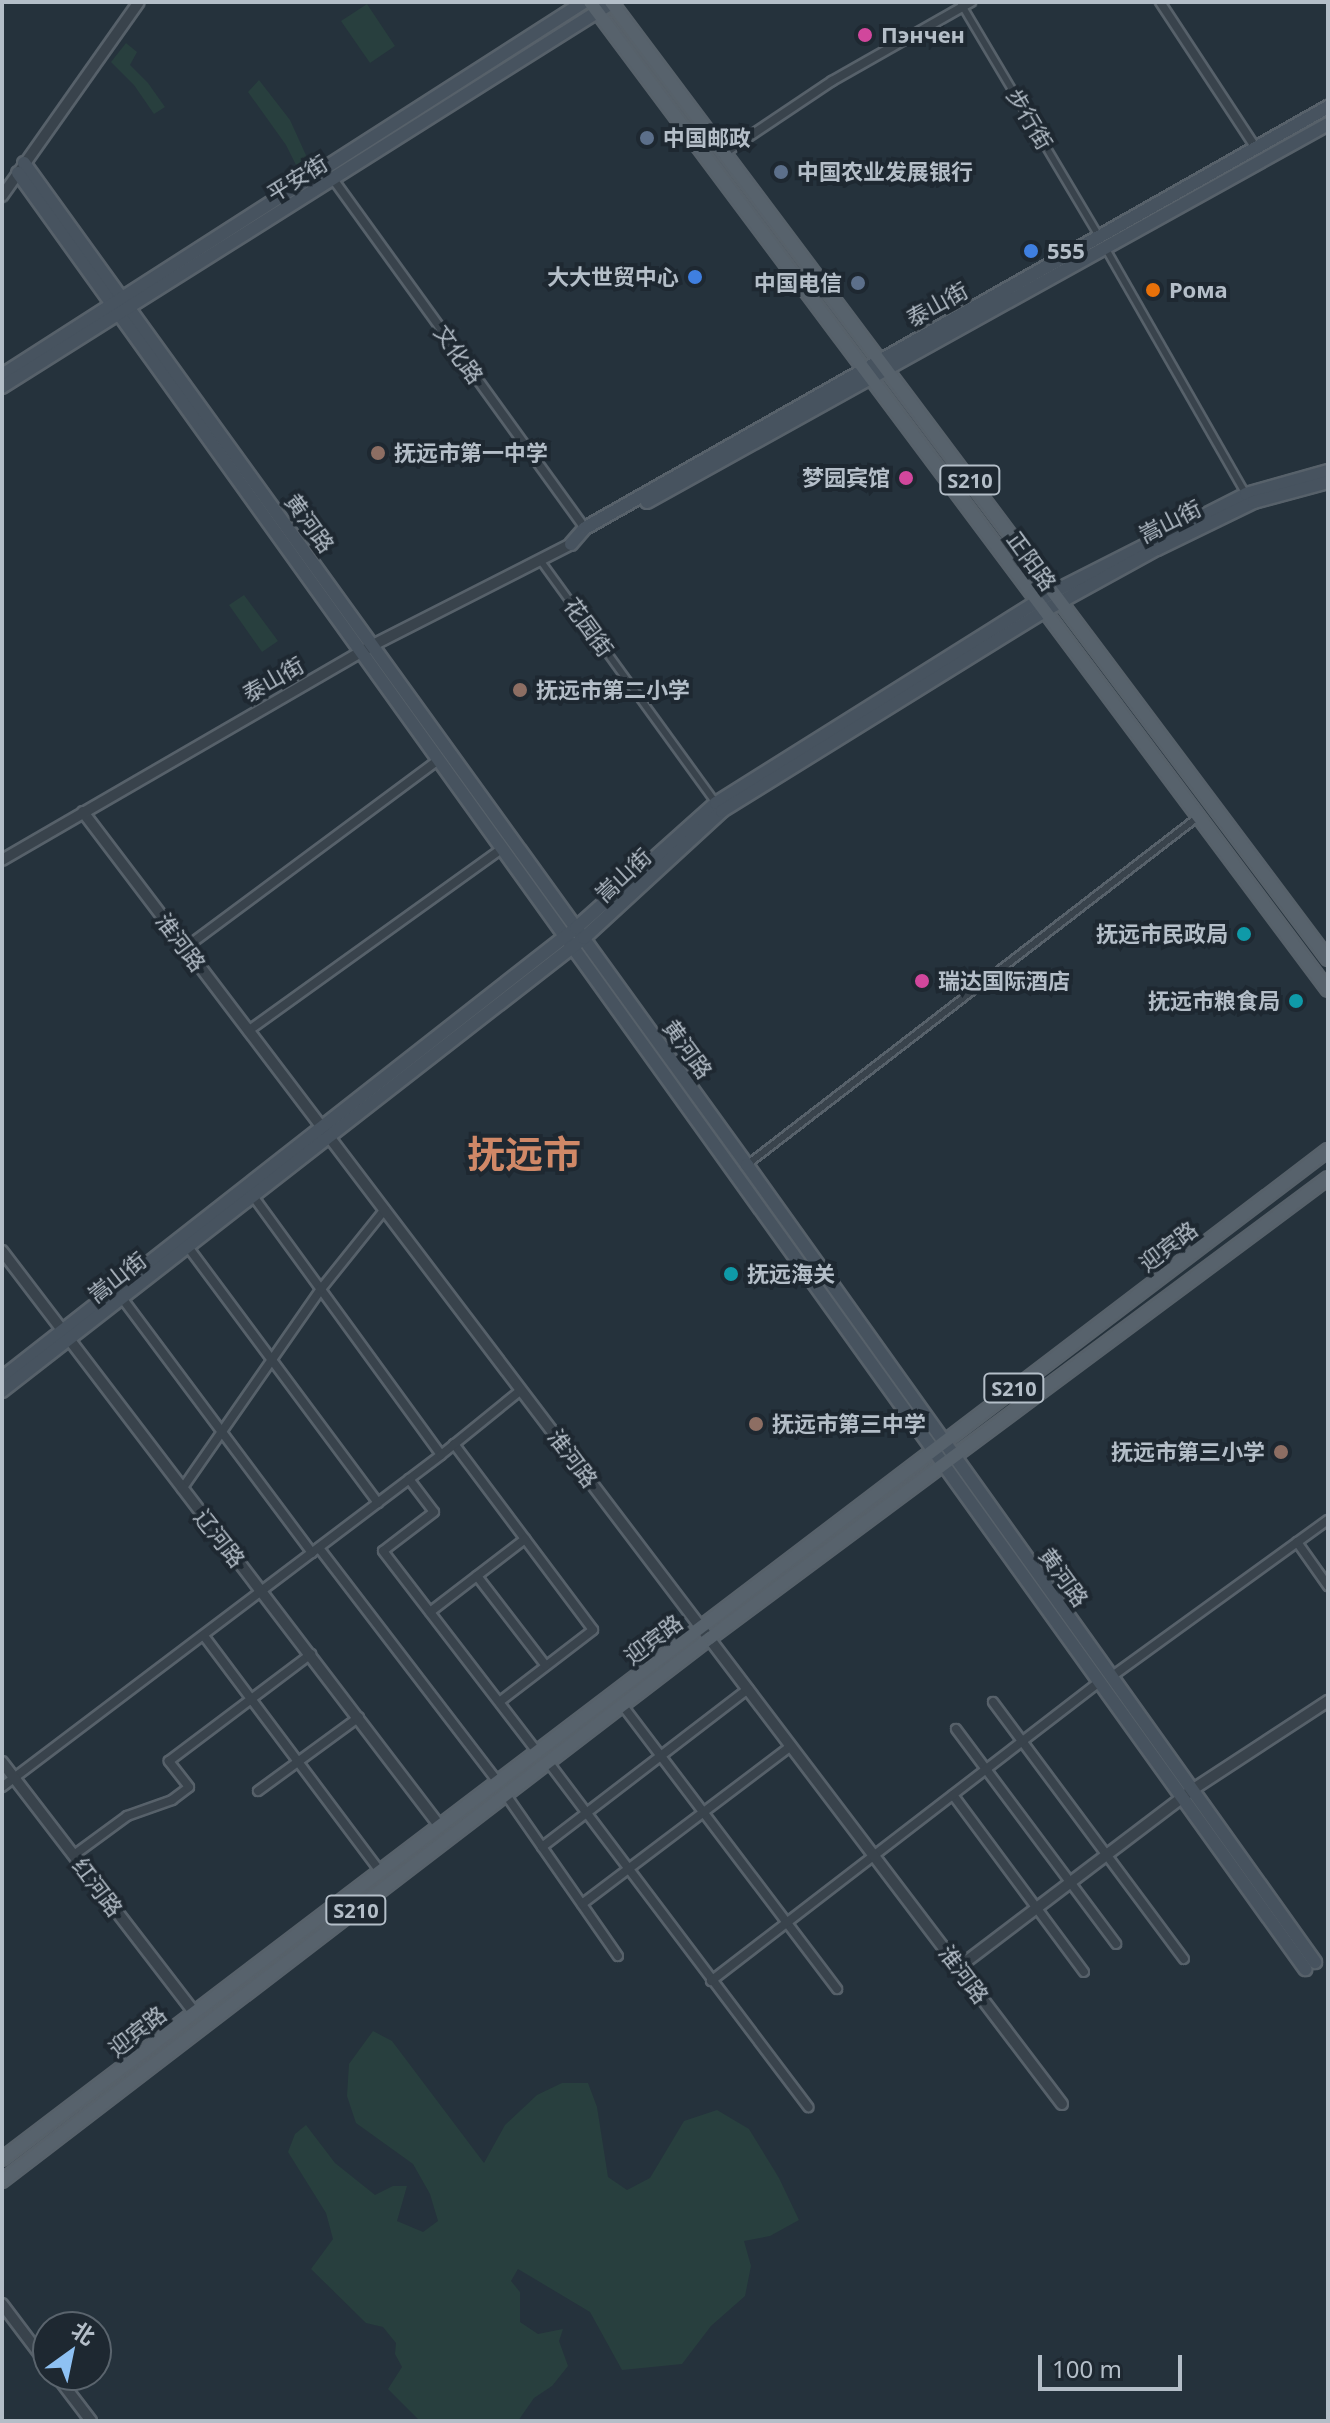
<!DOCTYPE html>
<meta charset="utf-8">
<style>
body{margin:0}
#map{position:relative;width:1330px;height:2423px;overflow:hidden;background:#25323c;font-family:"Noto Sans","Noto Sans SC",sans-serif}
div>[style]{position:absolute}
.green>*{inset:0;background:#283f3e}
.roads{filter:drop-shadow(2px 0 #57616a) drop-shadow(-2px 0 #57616a) drop-shadow(0 2px #57616a) drop-shadow(0 -2px #57616a)}
.pedestrian>*{height:6px;margin:-3px;padding:0 3px;transform-origin:3px;border-radius:3px;background:#39434c}
.minor>*{height:8px;margin:-4px;padding:0 4px;transform-origin:4px;border-radius:4px;background:#39434c}
.tertiary>*{height:10px;margin:-5px;padding:0 5px;transform-origin:5px;border-radius:5px;background:#39434c}
.secondary>*{height:12px;margin:-6px;padding:0 6px;transform-origin:6px;border-radius:6px;background:#47535f}
.primary>*{height:12px;margin:-6px;padding:0 6px;transform-origin:6px;border-radius:6px;background:#57626c}
.dots>*{width:22px;height:22px;translate:-50% -50%;box-sizing:border-box;border:4px solid #1e2831;border-radius:50%}
span{translate:-50% -50%;white-space:nowrap;text-align:center;line-height:1.15;-webkit-text-stroke:8px #1e2831;paint-order:stroke}
.shield-label span{padding:2px 6px;background:#1e2831;border:2px solid;border-radius:6px;-webkit-text-stroke-width:0}
.shield-label{font-size:20px;color:#b4bec8;font-weight:700}
.poi-label{font-size:22px;color:#b4bec8;font-weight:700}
.left{translate:0 -50%;text-align:left}
.right{translate:-100% -50%;text-align:right}
.street-label{font-size:22px;color:#b4bec8}
.town-label{font-size:38px;color:#d08867;font-weight:700}
.frame{position:absolute;inset:0;border:4px solid #b4bec8;pointer-events:none}
.north{position:absolute;left:32px;top:2311px;width:80px;height:80px;box-sizing:border-box;background:#1e2831;border:2px solid #5a646d;border-radius:50%;rotate:33deg;font-size:22px;font-weight:700;line-height:32px;text-align:center;color:#b4bec8}
.north::after{content:'';display:block;margin:auto;width:28px;height:36px;background:#8ec1f3;clip-path:polygon(50% 0,100% 100%,50% 72%,0 100%)}
.scale{position:absolute;left:1038px;top:2355px;width:144px;height:36px;box-sizing:border-box;border:4px solid #b4bec8;border-top:0;padding-left:10px;font-size:24px;line-height:28px;white-space:nowrap;color:#b4bec8;-webkit-text-stroke:6px #1e2831;paint-order:stroke}
</style>
<div id="map">
<div class="green">
<i style="clip-path:polygon(367px 4px,395px 46px,370px 63px,341px 21px)"></i>
<i style="clip-path:polygon(126px 43px,137px 52px,130px 65px,148px 83px,165px 107px,154px 114px,134px 85px,111px 62px)"></i>
<i style="clip-path:polygon(259px 80px,290px 120px,310px 164px,298px 169px,286px 145px,248px 92px)"></i>
<i style="clip-path:polygon(244px 595px,278px 641px,262px 652px,229px 605px)"></i>
<i style="clip-path:polygon(373px 2031px,392px 2041px,484px 2163px,505px 2125px,537px 2095px,562px 2083px,588px 2083px,597px 2107px,608px 2177px,627px 2190px,650px 2178px,684px 2121px,717px 2110px,749px 2129px,779px 2178px,799px 2220px,770px 2236px,744px 2241px,751px 2266px,745px 2296px,711px 2326px,682px 2364px,622px 2370px,590px 2312px,518px 2269px,511px 2281px,520px 2292px,520px 2322px,538px 2334px,563px 2329px,559px 2341px,568px 2366px,552px 2386px,534px 2398px,518px 2421px,420px 2421px,388px 2389px,402px 2367px,395px 2354px,396px 2343px,383px 2327px,366px 2323px,311px 2269px,333px 2239px,326px 2213px,288px 2152px,295px 2134px,306px 2125px,335px 2163px,375px 2195px,393px 2186px,407px 2186px,397px 2221px,423px 2232px,438px 2221px,430px 2194px,413px 2164px,356px 2123px,347px 2096px,349px 2064px)"></i>
</div>
<div class="roads">
<div class="pedestrian">
<i style="left:960px;top:2px;width:272px;rotate:59.3deg"></i>
<i style="left:1106px;top:249px;width:282px;rotate:60.3deg"></i>
<i style="left:540px;top:560px;width:299px;rotate:54.1deg"></i>
<i style="left:748px;top:1164px;width:568px;rotate:-37.64deg"></i>
</div>
<div class="minor">
<i style="left:1160px;top:2px;width:175px;rotate:56.7deg"></i>
<i style="left:723px;top:154px;width:131px;rotate:-33.8deg"></i>
<i style="left:832px;top:81px;width:160px;rotate:-29.6deg"></i>
<i style="left:333px;top:179px;width:430px;rotate:54.2deg"></i>
<i style="left:185px;top:948px;width:315px;rotate:-36.6deg"></i>
<i style="left:248px;top:1031px;width:312px;rotate:-35.7deg"></i>
<i style="left:253px;top:1196px;width:320px;rotate:54deg"></i>
<i style="left:188px;top:1247px;width:319px;rotate:53.4deg"></i>
<i style="left:122px;top:1298px;width:318px;rotate:53.3deg"></i>
<i style="left:454px;top:1444px;width:232px;rotate:53.2deg"></i>
<i style="left:593px;top:1630px;width:118px;rotate:142.5deg"></i>
<i style="left:409px;top:1479px;width:41px;rotate:52.9deg"></i>
<i style="left:434px;top:1512px;width:64px;rotate:142.6deg"></i>
<i style="left:383px;top:1551px;width:253px;rotate:52.5deg"></i>
<i style="left:182px;top:1489px;width:244px;rotate:-55.2deg"></i>
<i style="left:321px;top:1289px;width:102px;rotate:-51.3deg"></i>
<i style="left:1297px;top:1542px;width:54px;rotate:54.8deg"></i>
<i style="left:319px;top:1548px;width:293px;rotate:52.6deg"></i>
<i style="left:477px;top:1576px;width:113px;rotate:52.5deg"></i>
<i style="left:430px;top:1612px;width:120px;rotate:-37.5deg"></i>
<i style="left:204px;top:1636px;width:294px;rotate:53.2deg"></i>
<i style="left:1111px;top:1677px;width:268px;rotate:-35.9deg"></i>
<i style="left:993px;top:1702px;width:320px;rotate:53.4deg"></i>
<i style="left:623px;top:1706px;width:355px;rotate:52.9deg"></i>
<i style="left:956px;top:1729px;width:268px;rotate:53.3deg"></i>
<i style="left:549px;top:1763px;width:431px;rotate:53deg"></i>
<i style="left:2px;top:1787px;width:550px;rotate:-37.1deg"></i>
<i style="left:441px;top:1455px;width:103px;rotate:-39.1deg"></i>
<i style="left:258px;top:1791px;width:125px;rotate:-36.2deg"></i>
<i style="left:506px;top:1795px;width:196px;rotate:55.2deg"></i>
<i style="left:953px;top:1795px;width:220px;rotate:53.5deg"></i>
<i style="left:542px;top:1847px;width:260px;rotate:-37.5deg"></i>
<i style="left:74px;top:1855px;width:66px;rotate:-36.3deg"></i>
<i style="left:127px;top:1816px;width:48px;rotate:-19.6deg"></i>
<i style="left:172px;top:1800px;width:21px;rotate:-37deg"></i>
<i style="left:189px;top:1787px;width:33px;rotate:-128deg"></i>
<i style="left:169px;top:1761px;width:178px;rotate:-37deg"></i>
<i style="left:582px;top:1904px;width:262px;rotate:-37.1deg"></i>
<i style="left:711px;top:1981px;width:490px;rotate:-37.6deg"></i>
</div>
<div class="tertiary">
<i style="left:2px;top:196px;width:237px;rotate:-54.8deg"></i>
<i style="left:83px;top:812px;width:1621px;rotate:52.85deg"></i>
<i style="left:2px;top:860px;width:429px;rotate:-30.1deg"></i>
<i style="left:373px;top:645px;width:222px;rotate:-27deg"></i>
<i style="left:2px;top:1251px;width:721px;rotate:52.72deg"></i>
<i style="left:2px;top:1762px;width:315px;rotate:52.5deg"></i>
<i style="left:959px;top:1967px;width:293px;rotate:-37.2deg"></i>
<i style="left:1192px;top:1790px;width:163px;rotate:-33.2deg"></i>
<i style="left:2px;top:2304px;width:76px;rotate:53deg"></i>
<i style="left:56px;top:2375px;width:58px;rotate:52.7deg"></i>
</div>
<div class="secondary">
<i style="left:24px;top:163px;width:1236px;rotate:54.19deg"></i>
<i style="left:747px;top:1165px;width:979px;rotate:54.52deg"></i>
<i style="left:18px;top:173px;width:2210px;rotate:54.37deg"></i>
<i style="left:2px;top:375px;width:691px;rotate:-32.66deg"></i>
<i style="left:2px;top:387px;width:722px;rotate:-32.22deg"></i>
<i style="left:647px;top:502px;width:779px;rotate:-29.03deg"></i>
<i style="left:571px;top:544px;width:21px;rotate:-49deg"></i>
<i style="left:585px;top:528px;width:854px;rotate:-29.54deg"></i>
<i style="left:2px;top:1378px;width:729px;rotate:-38.1deg"></i>
<i style="left:576px;top:928px;width:188px;rotate:-41.8deg"></i>
<i style="left:716px;top:803px;width:398px;rotate:-32.1deg"></i>
<i style="left:1053px;top:592px;width:216px;rotate:-26.9deg"></i>
<i style="left:1246px;top:494px;width:85px;rotate:-15.7deg"></i>
<i style="left:2px;top:1391px;width:738px;rotate:-37.9deg"></i>
<i style="left:584px;top:938px;width:188px;rotate:-42.6deg"></i>
<i style="left:722px;top:811px;width:379px;rotate:-31.8deg"></i>
<i style="left:1044px;top:611px;width:129px;rotate:-28.8deg"></i>
<i style="left:1157px;top:549px;width:108px;rotate:-25.9deg"></i>
<i style="left:1254px;top:502px;width:77px;rotate:-15.1deg"></i>
</div>
<div class="primary">
<i style="left:590px;top:2px;width:1233px;rotate:53.24deg"></i>
<i style="left:611px;top:2px;width:1196px;rotate:53.16deg"></i>
<i style="left:2px;top:2159px;width:1666px;rotate:-37.27deg"></i>
<i style="left:2px;top:2181px;width:892px;rotate:-37.49deg"></i>
<i style="left:710px;top:1638px;width:770px;rotate:-36.66deg"></i>
</div>
</div>
<div class="dots">
<i style="left:865px;top:35px;background:#d1479c"></i>
<i style="left:647px;top:138px;background:#5c6f8a"></i>
<i style="left:781px;top:172px;background:#5c6f8a"></i>
<i style="left:1031px;top:251px;background:#3f7fe0"></i>
<i style="left:695px;top:277px;background:#3f7fe0"></i>
<i style="left:858px;top:283px;background:#5c6f8a"></i>
<i style="left:1153px;top:290px;background:#e8710a"></i>
<i style="left:378px;top:453px;background:#8d6e63"></i>
<i style="left:906px;top:478px;background:#d1479c"></i>
<i style="left:520px;top:690px;background:#8d6e63"></i>
<i style="left:1244px;top:934px;background:#0f9aa8"></i>
<i style="left:922px;top:981px;background:#d1479c"></i>
<i style="left:1296px;top:1001px;background:#0f9aa8"></i>
<i style="left:731px;top:1274px;background:#0f9aa8"></i>
<i style="left:756px;top:1424px;background:#8d6e63"></i>
<i style="left:1281px;top:1452px;background:#8d6e63"></i>
</div>
<div class="shield-label">
<span style="left:970px;top:480px">S210</span>
<span style="left:1014px;top:1388px">S210</span>
<span style="left:356px;top:1910px">S210</span>
</div>
<div class="poi-label">
<span class="left" style="left:881px;top:35px">Пэнчен</span>
<span class="left" style="left:663px;top:138px">中国邮政</span>
<span class="left" style="left:797px;top:172px">中国农业发展银行</span>
<span class="left" style="left:1047px;top:251px">555</span>
<span class="right" style="left:679px;top:277px">大大世贸中心</span>
<span class="right" style="left:842px;top:283px">中国电信</span>
<span class="left" style="left:1169px;top:290px">Рома</span>
<span class="left" style="left:394px;top:453px">抚远市第一中学</span>
<span class="right" style="left:890px;top:478px">梦园宾馆</span>
<span class="left" style="left:536px;top:690px">抚远市第二小学</span>
<span class="right" style="left:1228px;top:934px">抚远市民政局</span>
<span class="left" style="left:938px;top:981px">瑞达国际酒店</span>
<span class="right" style="left:1280px;top:1001px">抚远市粮食局</span>
<span class="left" style="left:747px;top:1274px">抚远海关</span>
<span class="left" style="left:772px;top:1424px">抚远市第三中学</span>
<span class="right" style="left:1265px;top:1452px">抚远市第三小学</span>
</div>
<div class="street-label">
<span style="left:1030px;top:119px;rotate:59deg">步行街</span>
<span style="left:297px;top:178px;rotate:-32deg">平安街</span>
<span style="left:937px;top:304px;rotate:-29deg">泰山街</span>
<span style="left:459px;top:354px;rotate:54deg">文化路</span>
<span style="left:1170px;top:521px;rotate:-27deg">嵩山街</span>
<span style="left:310px;top:523px;rotate:54deg">黄河路</span>
<span style="left:1032px;top:561px;rotate:54deg">正阳路</span>
<span style="left:589px;top:627px;rotate:54deg">花园街</span>
<span style="left:273px;top:679px;rotate:-30deg">泰山街</span>
<span style="left:623px;top:875px;rotate:-43deg">嵩山街</span>
<span style="left:181px;top:942px;rotate:53deg">淮河路</span>
<span style="left:688px;top:1049px;rotate:54deg">黄河路</span>
<span style="left:1168px;top:1246px;rotate:-37deg">迎宾路</span>
<span style="left:117px;top:1277px;rotate:-38deg">嵩山街</span>
<span style="left:573px;top:1458px;rotate:53deg">淮河路</span>
<span style="left:220px;top:1538px;rotate:52deg">辽河路</span>
<span style="left:1064px;top:1577px;rotate:54deg">黄河路</span>
<span style="left:653px;top:1639px;rotate:-37deg">迎宾路</span>
<span style="left:98px;top:1887px;rotate:53deg">红河路</span>
<span style="left:964px;top:1974px;rotate:53deg">淮河路</span>
<span style="left:137px;top:2031px;rotate:-38deg">迎宾路</span>
</div>
<div class="town-label">
<span style="left:524px;top:1154px">抚远市</span>
</div>
<div class="frame"></div>
<div class="north">北</div>
<div class="scale">100 m</div>
</div>
